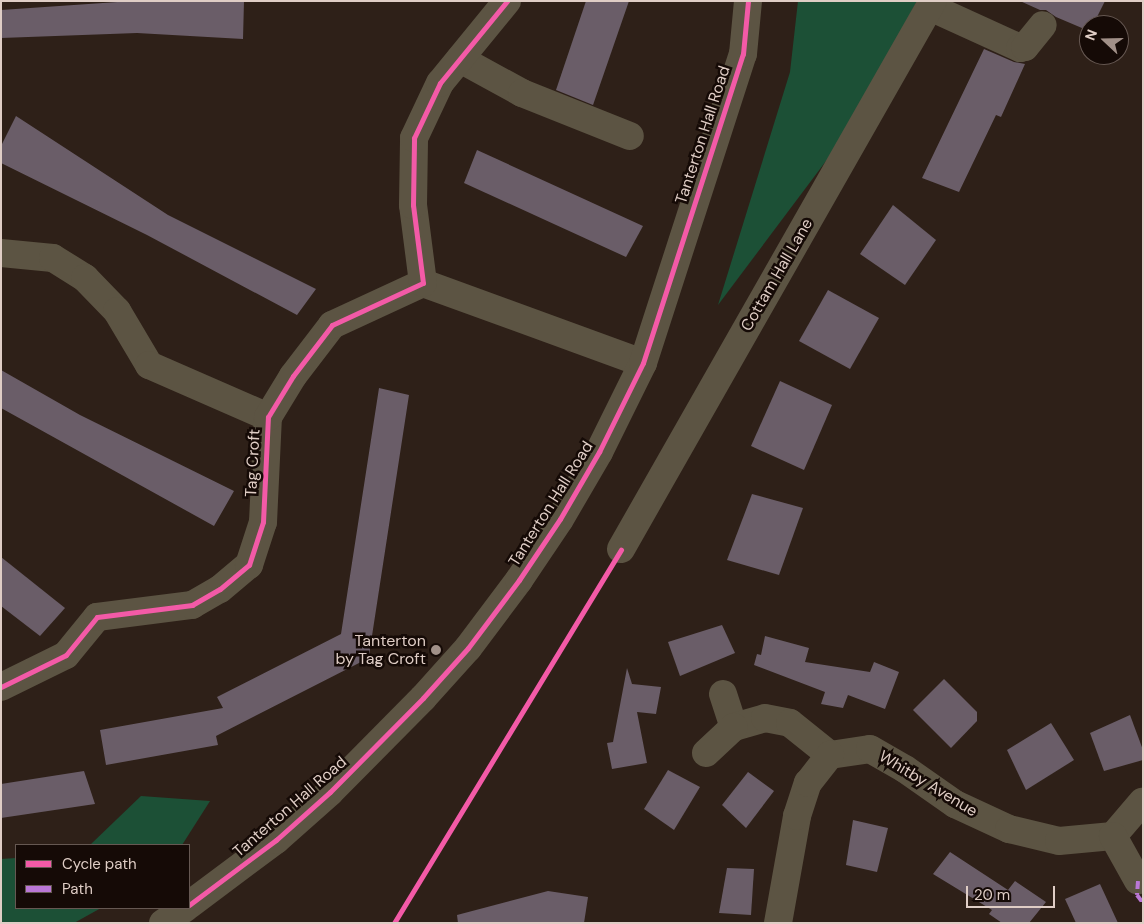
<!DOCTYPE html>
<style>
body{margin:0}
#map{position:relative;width:1144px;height:924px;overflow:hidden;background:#2e2018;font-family:"DM Sans",sans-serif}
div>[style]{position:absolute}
.green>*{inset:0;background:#1c5036}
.building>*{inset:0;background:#6a5d68}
.minor>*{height:28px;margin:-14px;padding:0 14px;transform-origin:14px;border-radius:14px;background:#5c5443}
.quiet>*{height:4px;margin-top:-2px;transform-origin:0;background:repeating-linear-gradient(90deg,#ba77d6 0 8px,transparent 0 12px)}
.cycleway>*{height:5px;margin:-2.5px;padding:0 2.5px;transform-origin:2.5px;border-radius:2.5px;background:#f35aa7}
.dots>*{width:14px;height:14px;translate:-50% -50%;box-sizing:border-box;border:2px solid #150a06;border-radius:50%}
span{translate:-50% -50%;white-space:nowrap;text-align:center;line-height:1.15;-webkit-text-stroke:5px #150a06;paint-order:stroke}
.street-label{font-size:16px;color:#dfcdc5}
.poi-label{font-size:16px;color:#dfcdc5}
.right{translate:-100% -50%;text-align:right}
.frame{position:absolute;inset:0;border:2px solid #dfcdc5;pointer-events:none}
.legend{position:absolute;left:15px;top:844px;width:175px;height:65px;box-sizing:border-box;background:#150a06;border:1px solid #665852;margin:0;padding:6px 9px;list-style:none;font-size:15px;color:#dfcdc5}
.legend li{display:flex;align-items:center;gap:10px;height:25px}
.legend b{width:25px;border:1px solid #665852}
.north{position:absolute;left:1079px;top:15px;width:50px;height:50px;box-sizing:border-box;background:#150a06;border:1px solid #665852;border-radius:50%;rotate:291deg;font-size:14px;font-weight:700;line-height:20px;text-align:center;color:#dfcdc5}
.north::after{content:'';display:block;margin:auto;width:18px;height:22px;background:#a19088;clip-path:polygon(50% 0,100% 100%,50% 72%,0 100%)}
.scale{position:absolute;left:966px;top:886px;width:89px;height:22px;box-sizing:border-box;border:2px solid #dfcdc5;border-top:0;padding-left:6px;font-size:15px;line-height:18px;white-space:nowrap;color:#dfcdc5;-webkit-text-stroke:4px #150a06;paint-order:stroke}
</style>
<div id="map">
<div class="green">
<i style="clip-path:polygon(798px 1px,917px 1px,844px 137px,718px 305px,790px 72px)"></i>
<i style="clip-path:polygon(141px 796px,210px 801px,182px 845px,90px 845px)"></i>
<i style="clip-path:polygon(16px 858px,16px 908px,101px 908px,74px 923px,1px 923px,1px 859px)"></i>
</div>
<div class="building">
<i style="clip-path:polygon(132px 1px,244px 1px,243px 39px,137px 33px,1px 38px,1px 10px)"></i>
<i style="clip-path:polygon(586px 1px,629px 1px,593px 105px,556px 90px)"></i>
<i style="clip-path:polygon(1020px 1px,1105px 1px,1093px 25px,1089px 25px,1089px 31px,1056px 17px,1046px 10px,1040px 10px)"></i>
<i style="clip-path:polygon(984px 49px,1014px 62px,1025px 64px,1001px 117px,996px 115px,959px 192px,922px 178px)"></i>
<i style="clip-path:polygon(16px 116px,168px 215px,316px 289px,297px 315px,147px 235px,1px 163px,1px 146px)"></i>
<i style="clip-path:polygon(477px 150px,643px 226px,626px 257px,464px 183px)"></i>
<i style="clip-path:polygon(893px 205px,936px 240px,905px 285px,860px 254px)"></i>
<i style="clip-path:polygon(828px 290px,879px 318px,850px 369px,799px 341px)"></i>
<i style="clip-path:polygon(1px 370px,80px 415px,234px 491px,214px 526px,1px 408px)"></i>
<i style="clip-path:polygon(780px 381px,832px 405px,804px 470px,751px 446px)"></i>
<i style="clip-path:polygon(379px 388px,409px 395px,368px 662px,361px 662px,216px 736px,218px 745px,106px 765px,100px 730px,223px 708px,217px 697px,341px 634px)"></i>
<i style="clip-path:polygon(752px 494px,803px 508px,779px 575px,727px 560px)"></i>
<i style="clip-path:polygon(1px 557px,65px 608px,40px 636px,1px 606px)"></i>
<i style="clip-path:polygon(722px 625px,735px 653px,680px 676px,668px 642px)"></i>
<i style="clip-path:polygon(765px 636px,809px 648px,805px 662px,870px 672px,874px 662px,899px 672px,885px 709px,848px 695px,843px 708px,821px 704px,825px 692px,754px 665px,757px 654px,761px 655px)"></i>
<i style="clip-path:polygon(627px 668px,632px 684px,661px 687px,656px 714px,637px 712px,647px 763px,612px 769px,607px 743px,613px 742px)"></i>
<i style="clip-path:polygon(944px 679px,977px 712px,977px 721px,951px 748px,913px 710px)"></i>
<i style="clip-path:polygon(1130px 715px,1143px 750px,1143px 760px,1104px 771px,1090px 733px)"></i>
<i style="clip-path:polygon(1051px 723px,1074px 760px,1026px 790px,1007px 750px)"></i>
<i style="clip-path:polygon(668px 770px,700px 787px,674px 830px,644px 809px)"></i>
<i style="clip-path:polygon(84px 771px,95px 804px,1px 818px,1px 784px)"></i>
<i style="clip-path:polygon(748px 772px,774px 791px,746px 828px,722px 805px)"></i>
<i style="clip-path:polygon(853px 820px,888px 828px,877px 872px,846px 865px)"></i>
<i style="clip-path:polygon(950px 852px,1008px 890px,1015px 881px,1046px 902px,1029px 923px,1002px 923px,989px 914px,992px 910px,933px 874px)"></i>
<i style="clip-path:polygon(727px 868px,754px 869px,751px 915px,719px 913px)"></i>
<i style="clip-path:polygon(1100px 884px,1118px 923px,1076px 923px,1065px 899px)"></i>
<i style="clip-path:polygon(548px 891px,588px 897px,584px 923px,458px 923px,457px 915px)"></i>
</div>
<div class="minor">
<i style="left:930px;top:7px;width:99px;rotate:24.5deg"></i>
<i style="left:1020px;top:48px;width:5px;rotate:-11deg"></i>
<i style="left:1025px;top:47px;width:28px;rotate:-51deg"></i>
<i style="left:460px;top:59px;width:71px;rotate:28.7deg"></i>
<i style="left:522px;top:93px;width:116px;rotate:21.7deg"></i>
<i style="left:1px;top:253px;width:52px;rotate:5.5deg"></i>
<i style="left:53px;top:258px;width:38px;rotate:32deg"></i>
<i style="left:85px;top:278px;width:46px;rotate:45.9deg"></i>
<i style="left:117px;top:311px;width:63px;rotate:59.3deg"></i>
<i style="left:149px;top:365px;width:130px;rotate:23.6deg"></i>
<i style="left:423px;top:283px;width:234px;rotate:20deg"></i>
<i style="left:621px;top:549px;width:631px;rotate:-60.35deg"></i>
<i style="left:1px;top:687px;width:72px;rotate:-26.2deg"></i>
<i style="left:66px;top:655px;width:49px;rotate:-50.8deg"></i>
<i style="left:97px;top:617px;width:96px;rotate:-7.2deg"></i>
<i style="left:192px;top:605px;width:32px;rotate:-30deg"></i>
<i style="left:220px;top:589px;width:38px;rotate:-40deg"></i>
<i style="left:249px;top:565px;width:45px;rotate:-72deg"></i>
<i style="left:263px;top:522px;width:105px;rotate:-87.3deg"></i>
<i style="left:268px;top:417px;width:48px;rotate:-58.6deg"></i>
<i style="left:293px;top:376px;width:64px;rotate:-52.6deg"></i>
<i style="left:332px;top:325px;width:100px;rotate:-24.8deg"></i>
<i style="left:423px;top:283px;width:79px;rotate:-97.3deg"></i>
<i style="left:413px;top:205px;width:67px;rotate:-89.1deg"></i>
<i style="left:414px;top:138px;width:61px;rotate:-64.7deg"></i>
<i style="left:440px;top:83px;width:106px;rotate:-50.7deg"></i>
<i style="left:723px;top:694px;width:35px;rotate:72deg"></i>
<i style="left:734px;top:727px;width:32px;rotate:-16deg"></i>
<i style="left:765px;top:718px;width:25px;rotate:11deg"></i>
<i style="left:790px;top:723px;width:51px;rotate:38.7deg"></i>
<i style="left:830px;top:755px;width:40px;rotate:-8.5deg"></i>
<i style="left:870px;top:749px;width:40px;rotate:29.7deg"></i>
<i style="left:905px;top:769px;width:61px;rotate:35deg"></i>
<i style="left:955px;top:804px;width:60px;rotate:24.8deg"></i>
<i style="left:1009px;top:829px;width:51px;rotate:13.5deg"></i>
<i style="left:1059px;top:841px;width:54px;rotate:-5.3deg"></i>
<i style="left:1113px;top:836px;width:45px;rotate:-49.5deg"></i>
<i style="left:706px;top:753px;width:38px;rotate:-43deg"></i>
<i style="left:1113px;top:836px;width:51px;rotate:60.9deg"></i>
<i style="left:189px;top:905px;width:109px;rotate:-36.8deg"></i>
<i style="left:276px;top:840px;width:72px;rotate:-41.6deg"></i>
<i style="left:330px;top:792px;width:132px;rotate:-45.3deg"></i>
<i style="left:423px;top:698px;width:67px;rotate:-48deg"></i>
<i style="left:468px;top:648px;width:85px;rotate:-53.1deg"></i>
<i style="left:519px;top:580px;width:73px;rotate:-56.1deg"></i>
<i style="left:560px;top:519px;width:78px;rotate:-59.8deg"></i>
<i style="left:599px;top:452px;width:99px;rotate:-63.7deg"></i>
<i style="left:643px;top:363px;width:325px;rotate:-72.1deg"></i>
<i style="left:743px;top:54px;width:53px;rotate:-84.6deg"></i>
<i style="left:163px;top:923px;width:27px;rotate:-34deg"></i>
<i style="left:778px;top:923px;width:109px;rotate:-79.9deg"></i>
<i style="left:797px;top:816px;width:35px;rotate:-72deg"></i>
<i style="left:808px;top:783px;width:36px;rotate:-52deg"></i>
</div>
<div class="quiet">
<i style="left:1138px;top:881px;width:14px;rotate:94deg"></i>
<i style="left:1137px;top:895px;width:10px;rotate:53deg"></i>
</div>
<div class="cycleway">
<i style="left:1px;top:687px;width:72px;rotate:-26.2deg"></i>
<i style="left:66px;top:655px;width:49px;rotate:-50.8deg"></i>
<i style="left:97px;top:617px;width:96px;rotate:-7.2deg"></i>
<i style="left:192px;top:605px;width:32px;rotate:-30deg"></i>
<i style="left:220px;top:589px;width:38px;rotate:-40deg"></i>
<i style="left:249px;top:565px;width:45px;rotate:-72deg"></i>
<i style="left:263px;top:522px;width:105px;rotate:-87.3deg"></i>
<i style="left:268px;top:417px;width:48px;rotate:-58.6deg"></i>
<i style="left:293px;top:376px;width:64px;rotate:-52.6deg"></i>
<i style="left:332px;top:325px;width:100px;rotate:-24.8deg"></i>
<i style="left:423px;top:283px;width:79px;rotate:-97.3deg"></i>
<i style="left:413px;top:205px;width:67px;rotate:-89.1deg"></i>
<i style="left:414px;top:138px;width:61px;rotate:-64.7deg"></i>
<i style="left:440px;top:83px;width:106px;rotate:-50.7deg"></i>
<i style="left:189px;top:905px;width:109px;rotate:-36.8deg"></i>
<i style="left:276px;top:840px;width:72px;rotate:-41.6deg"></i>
<i style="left:330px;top:792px;width:132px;rotate:-45.3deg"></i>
<i style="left:423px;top:698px;width:67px;rotate:-48deg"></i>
<i style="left:468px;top:648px;width:85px;rotate:-53.1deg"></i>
<i style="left:519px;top:580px;width:73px;rotate:-56.1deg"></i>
<i style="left:560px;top:519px;width:78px;rotate:-59.8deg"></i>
<i style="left:599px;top:452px;width:99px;rotate:-63.7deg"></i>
<i style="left:643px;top:363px;width:325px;rotate:-72.1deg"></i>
<i style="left:743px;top:54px;width:53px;rotate:-84.6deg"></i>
<i style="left:394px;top:923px;width:437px;rotate:-58.7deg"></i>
</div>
<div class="dots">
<i style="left:436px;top:650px;background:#a19088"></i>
</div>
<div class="street-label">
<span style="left:703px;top:135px;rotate:-72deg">Tanterton Hall Road</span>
<span style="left:777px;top:275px;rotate:-60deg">Cottam Hall Lane</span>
<span style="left:253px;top:463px;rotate:-87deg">Tag Croft</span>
<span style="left:551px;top:504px;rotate:-58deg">Tanterton Hall Road</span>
<span style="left:928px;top:784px;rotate:31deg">Whitby Avenue</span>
<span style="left:290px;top:807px;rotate:-41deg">Tanterton Hall Road</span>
</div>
<div class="poi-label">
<span class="right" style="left:426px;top:650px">Tanterton<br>by Tag Croft</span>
</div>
<div class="frame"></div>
<ul class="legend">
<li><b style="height:6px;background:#f35aa7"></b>Cycle path</li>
<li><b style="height:6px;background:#ba77d6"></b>Path</li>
</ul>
<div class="north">N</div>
<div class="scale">20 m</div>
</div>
